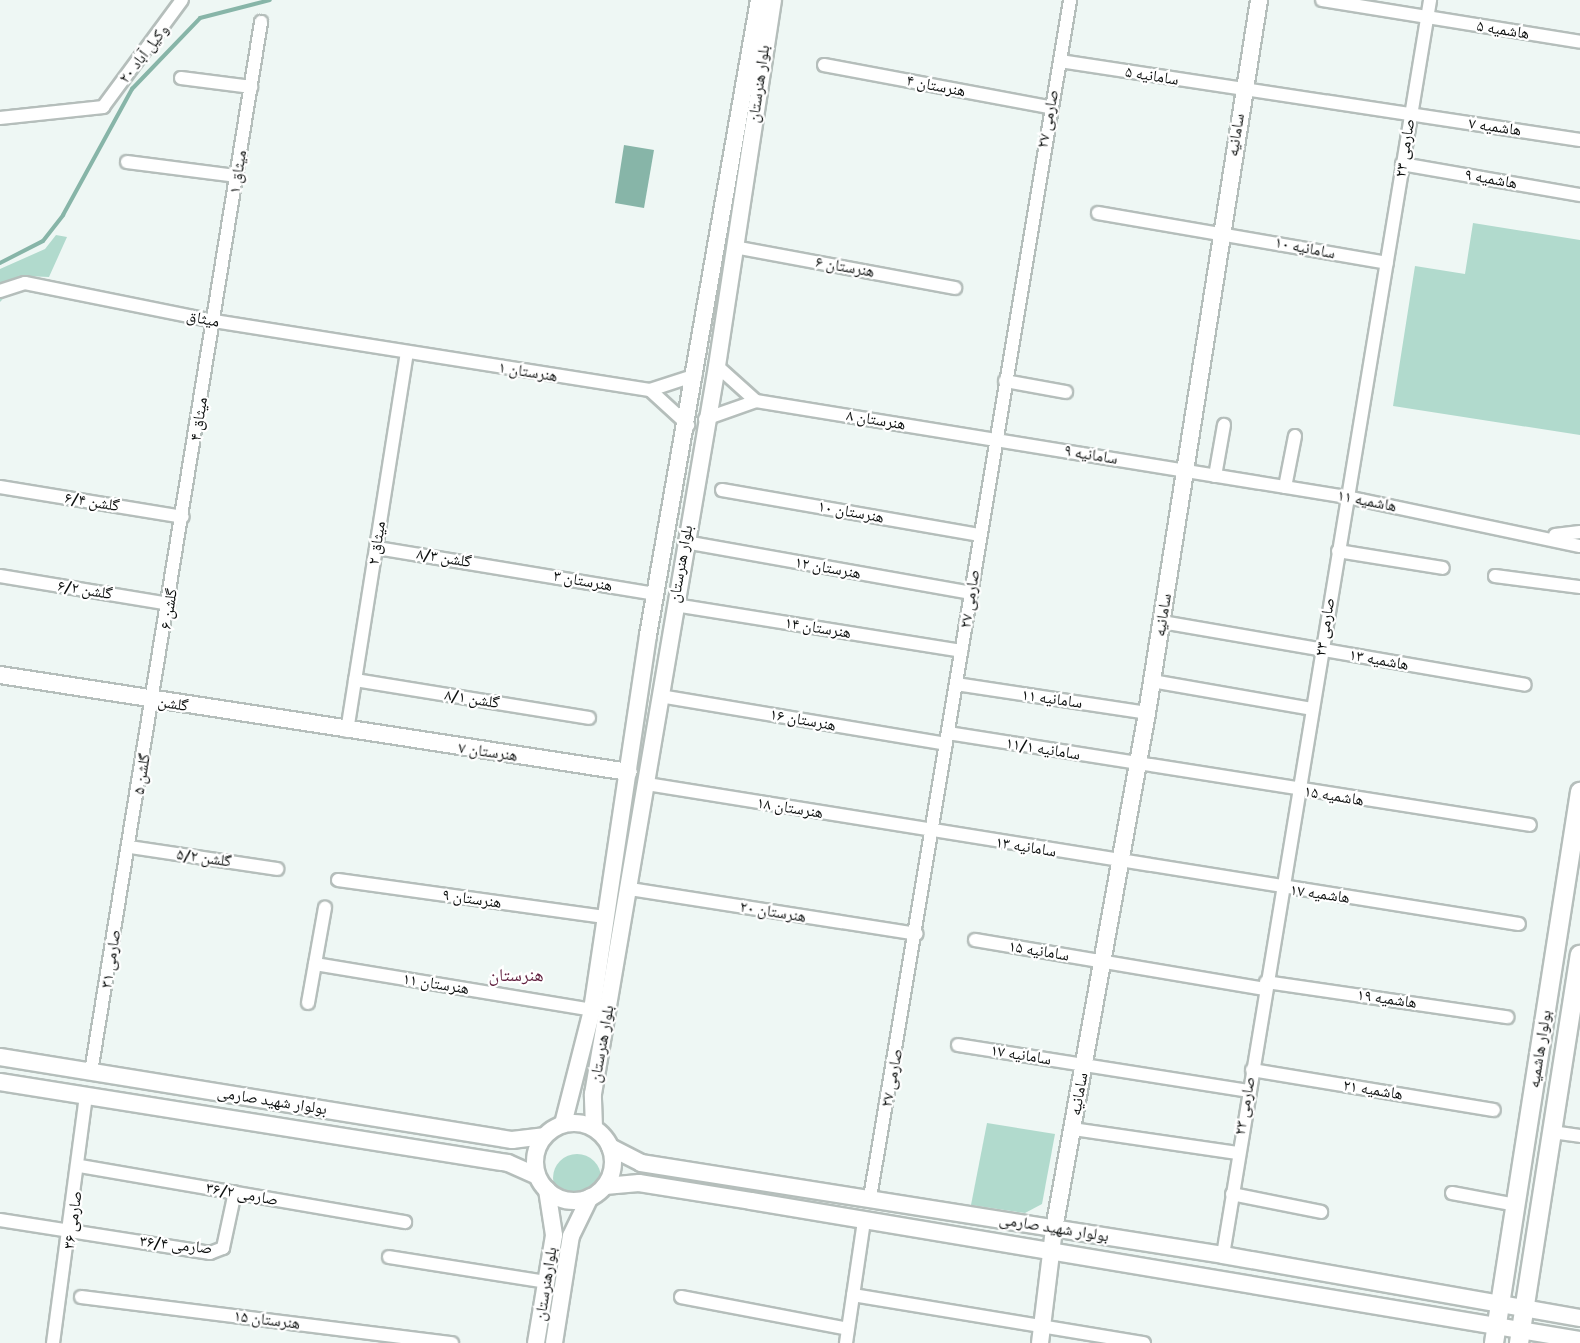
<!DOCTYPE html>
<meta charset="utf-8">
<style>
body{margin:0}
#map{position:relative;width:1580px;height:1343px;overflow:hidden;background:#eef7f4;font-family:Signika,"Noto Naskh Arabic",sans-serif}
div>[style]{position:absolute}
.green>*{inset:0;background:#b1dacd}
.round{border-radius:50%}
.water>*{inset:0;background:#87b5a8}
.stream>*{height:4px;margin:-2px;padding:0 2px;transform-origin:2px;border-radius:2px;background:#87b5a8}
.roads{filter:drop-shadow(2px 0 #b5bebb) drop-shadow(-2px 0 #b5bebb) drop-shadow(0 2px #b5bebb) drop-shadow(0 -2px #b5bebb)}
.street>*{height:12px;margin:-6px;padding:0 6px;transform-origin:6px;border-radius:6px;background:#fff}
.secondary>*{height:16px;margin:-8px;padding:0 8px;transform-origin:8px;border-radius:8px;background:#fff}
.secondary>.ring{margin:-8px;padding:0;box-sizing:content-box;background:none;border:16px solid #fff;border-radius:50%}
.primary>*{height:18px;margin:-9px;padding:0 9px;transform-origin:9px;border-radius:9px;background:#fff}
span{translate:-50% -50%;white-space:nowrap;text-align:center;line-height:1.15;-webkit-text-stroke:4.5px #fff;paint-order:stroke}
.street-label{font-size:16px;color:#0c0f0e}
.neighbourhood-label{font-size:18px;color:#5e1d3c}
</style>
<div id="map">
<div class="green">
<i style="clip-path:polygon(1473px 223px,1580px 240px,1580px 435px,1393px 406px,1415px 266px,1465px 274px)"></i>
<i style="clip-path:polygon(56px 235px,67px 237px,49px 277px,25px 276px,0 302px,0 269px,45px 249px)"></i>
<i style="clip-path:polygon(987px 1123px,1055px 1134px,1042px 1204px,1025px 1213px,971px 1205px)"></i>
<i class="round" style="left:553px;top:1154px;width:48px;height:48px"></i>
</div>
<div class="water">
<i style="clip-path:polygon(624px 145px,654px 150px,644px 208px,615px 203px)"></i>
</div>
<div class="stream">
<i style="left:0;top:263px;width:48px;rotate:-27.1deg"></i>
<i style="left:43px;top:241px;width:33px;rotate:-52deg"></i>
<i style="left:63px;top:215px;width:144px;rotate:-61.3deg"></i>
<i style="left:132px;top:89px;width:98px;rotate:-46.2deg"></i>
<i style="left:200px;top:18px;width:72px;rotate:-14.4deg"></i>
</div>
<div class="roads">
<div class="street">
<i style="left:1322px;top:0;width:261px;rotate:9.2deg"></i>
<i style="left:1060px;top:61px;width:526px;rotate:8.64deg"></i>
<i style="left:824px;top:65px;width:229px;rotate:10.6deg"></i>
<i style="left:181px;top:78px;width:71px;rotate:7.3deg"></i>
<i style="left:0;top:118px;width:104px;rotate:-6.1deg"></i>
<i style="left:103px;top:107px;width:133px;rotate:-53.6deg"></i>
<i style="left:127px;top:162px;width:111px;rotate:7.3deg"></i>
<i style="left:1402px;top:164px;width:181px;rotate:9.9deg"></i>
<i style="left:1098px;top:213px;width:293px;rotate:9.8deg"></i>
<i style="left:734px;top:247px;width:225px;rotate:10.5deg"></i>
<i style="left:0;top:291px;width:26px;rotate:-18deg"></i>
<i style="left:25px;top:283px;width:193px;rotate:11.4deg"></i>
<i style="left:214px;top:321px;width:441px;rotate:9deg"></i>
<i style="left:650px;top:390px;width:48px;rotate:-18.1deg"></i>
<i style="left:717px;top:366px;width:52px;rotate:41.9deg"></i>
<i style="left:1005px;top:381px;width:62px;rotate:10.2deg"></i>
<i style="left:650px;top:390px;width:52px;rotate:42.6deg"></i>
<i style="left:705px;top:419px;width:54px;rotate:-19.4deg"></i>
<i style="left:756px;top:401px;width:599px;rotate:9.23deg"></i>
<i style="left:1347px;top:497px;width:238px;rotate:11.9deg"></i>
<i style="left:1215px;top:476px;width:52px;rotate:-80deg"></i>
<i style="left:0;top:487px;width:185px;rotate:9.3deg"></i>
<i style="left:1285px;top:487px;width:52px;rotate:-78.9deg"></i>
<i style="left:722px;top:490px;width:262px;rotate:9.9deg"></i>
<i style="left:1555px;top:535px;width:25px;rotate:-7deg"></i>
<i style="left:685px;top:542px;width:291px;rotate:10.1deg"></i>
<i style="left:377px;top:548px;width:283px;rotate:9.4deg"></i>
<i style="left:1338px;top:551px;width:106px;rotate:9.2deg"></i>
<i style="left:0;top:576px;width:171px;rotate:9.4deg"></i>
<i style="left:1495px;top:576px;width:86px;rotate:7.4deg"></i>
<i style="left:675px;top:605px;width:290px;rotate:9.1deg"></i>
<i style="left:1162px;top:622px;width:368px;rotate:9.8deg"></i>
<i style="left:355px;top:680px;width:237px;rotate:9.2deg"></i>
<i style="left:1152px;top:681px;width:162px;rotate:9.9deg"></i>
<i style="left:956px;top:684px;width:193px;rotate:8.6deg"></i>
<i style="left:660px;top:696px;width:290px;rotate:9.5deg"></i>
<i style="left:347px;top:731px;width:382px;rotate:-81deg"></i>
<i style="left:948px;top:733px;width:589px;rotate:8.98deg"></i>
<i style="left:647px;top:784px;width:883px;rotate:9.12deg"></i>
<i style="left:130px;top:847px;width:149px;rotate:8.5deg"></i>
<i style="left:338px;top:880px;width:271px;rotate:7.9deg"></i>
<i style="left:630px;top:889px;width:290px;rotate:8.9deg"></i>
<i style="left:975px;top:940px;width:294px;rotate:9.6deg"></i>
<i style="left:315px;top:964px;width:281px;rotate:9.4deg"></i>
<i style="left:1266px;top:982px;width:244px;rotate:8.3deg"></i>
<i style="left:308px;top:1003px;width:97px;rotate:-79.9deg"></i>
<i style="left:958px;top:1045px;width:294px;rotate:9deg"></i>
<i style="left:1252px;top:1070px;width:245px;rotate:9.4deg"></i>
<i style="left:91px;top:1072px;width:1064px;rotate:-80.8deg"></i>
<i style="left:1073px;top:1129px;width:167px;rotate:8.3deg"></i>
<i style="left:1552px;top:1132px;width:28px;rotate:8deg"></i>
<i style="left:80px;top:1166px;width:330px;rotate:9.8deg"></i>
<i style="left:1452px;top:1193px;width:66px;rotate:10.5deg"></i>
<i style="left:1232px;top:1194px;width:91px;rotate:11.4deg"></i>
<i style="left:870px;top:1198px;width:1215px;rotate:-80.52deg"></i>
<i style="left:0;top:1220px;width:213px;rotate:8.9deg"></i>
<i style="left:210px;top:1253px;width:14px;rotate:-21deg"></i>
<i style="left:223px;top:1248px;width:57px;rotate:-77.9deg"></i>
<i style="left:1223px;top:1255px;width:1272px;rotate:-80.63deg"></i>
<i style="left:389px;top:1257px;width:159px;rotate:9deg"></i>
<i style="left:853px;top:1295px;width:295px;rotate:9.4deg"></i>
<i style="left:81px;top:1297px;width:374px;rotate:7.1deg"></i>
<i style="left:681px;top:1297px;width:170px;rotate:10.8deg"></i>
<i style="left:53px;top:1343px;width:250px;rotate:-82.4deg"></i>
<i style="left:846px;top:1343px;width:123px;rotate:-81.6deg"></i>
</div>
<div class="secondary">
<i style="left:0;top:675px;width:636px;rotate:8.77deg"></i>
<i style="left:0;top:1057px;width:519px;rotate:9.21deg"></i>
<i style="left:512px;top:1140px;width:32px;rotate:-7deg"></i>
<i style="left:0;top:1082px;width:514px;rotate:9.06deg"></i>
<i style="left:508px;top:1163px;width:32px;rotate:24deg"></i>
<i class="ring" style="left:535px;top:1123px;width:62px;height:62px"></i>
<i style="left:563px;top:1124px;width:118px;rotate:-75.7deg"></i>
<i style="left:592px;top:1010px;width:379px;rotate:-81.5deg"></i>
<i style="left:648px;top:635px;width:645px;rotate:-80.08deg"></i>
<i style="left:594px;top:1128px;width:34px;rotate:-92deg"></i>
<i style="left:593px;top:1094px;width:738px;rotate:-80.33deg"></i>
<i style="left:717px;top:366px;width:370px;rotate:-81.3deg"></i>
<i style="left:610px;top:1147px;width:35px;rotate:27deg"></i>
<i style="left:641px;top:1163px;width:589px;rotate:8.98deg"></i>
<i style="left:1223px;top:1255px;width:363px;rotate:10deg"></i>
<i style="left:605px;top:1186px;width:34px;rotate:-5deg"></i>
<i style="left:639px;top:1183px;width:113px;rotate:9.1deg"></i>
<i style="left:751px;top:1201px;width:841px;rotate:9.52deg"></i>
<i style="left:536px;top:1343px;width:109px;rotate:-80.5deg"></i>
<i style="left:554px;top:1235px;width:46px;rotate:-98.8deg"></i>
<i style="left:554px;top:1343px;width:108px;rotate:-81deg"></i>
<i style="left:571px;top:1236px;width:43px;rotate:-64deg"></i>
<i style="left:1040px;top:1343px;width:115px;rotate:-83deg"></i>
<i style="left:1054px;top:1229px;width:524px;rotate:-79.78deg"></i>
<i style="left:1147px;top:713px;width:722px;rotate:-81.07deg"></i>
</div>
<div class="primary">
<i style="left:1494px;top:1343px;width:558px;rotate:-81.13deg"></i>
<i style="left:1519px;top:1343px;width:393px;rotate:-81.1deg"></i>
</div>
</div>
<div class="street-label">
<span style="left:1503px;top:30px;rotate:9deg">هاشمیه ۵</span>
<span style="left:144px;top:54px;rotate:-52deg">۲۰ وکیل آباد</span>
<span style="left:1152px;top:76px;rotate:9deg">سامانیه ۵</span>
<span style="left:759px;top:84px;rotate:-82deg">بلوار هنرستان</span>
<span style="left:936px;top:86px;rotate:11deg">هنرستان ۴</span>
<span style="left:1048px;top:119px;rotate:-79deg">صارمی ۲۷</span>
<span style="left:1495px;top:127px;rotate:8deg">هاشمیه ۷</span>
<span style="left:1236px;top:135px;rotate:-81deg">سامانیه</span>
<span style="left:1405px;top:148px;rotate:-81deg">صارمی ۲۳</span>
<span style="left:238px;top:172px;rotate:-81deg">میثاق ۱</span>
<span style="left:1491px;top:179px;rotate:10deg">هاشمیه ۹</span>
<span style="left:1305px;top:248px;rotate:11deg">سامانیه ۱۰</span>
<span style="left:845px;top:267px;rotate:10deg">هنرستان ۶</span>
<span style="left:203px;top:319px;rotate:11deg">میثاق</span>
<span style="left:528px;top:372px;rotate:9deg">هنرستان ۱</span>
<span style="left:199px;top:419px;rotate:-81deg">میثاق ۴</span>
<span style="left:876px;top:420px;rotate:9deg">هنرستان ۸</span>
<span style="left:1091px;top:455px;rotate:9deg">سامانیه ۹</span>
<span style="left:1367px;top:501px;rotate:11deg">هاشمیه ۱۱</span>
<span style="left:92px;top:502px;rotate:9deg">گلشن ۶/۴</span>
<span style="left:851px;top:512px;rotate:10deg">هنرستان ۱۰</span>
<span style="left:377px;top:543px;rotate:-81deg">میثاق ۲</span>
<span style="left:444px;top:558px;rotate:9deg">گلشن ۸/۳</span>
<span style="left:681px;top:564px;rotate:-80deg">بلوار هنرستان</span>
<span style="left:828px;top:568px;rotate:10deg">هنرستان ۱۲</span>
<span style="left:583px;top:581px;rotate:10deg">هنرستان ۳</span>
<span style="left:85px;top:590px;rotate:9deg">گلشن ۶/۲</span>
<span style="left:970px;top:599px;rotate:-81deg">صارمی ۲۷</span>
<span style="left:169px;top:609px;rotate:-81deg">گلشن ۶</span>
<span style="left:1163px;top:615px;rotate:-81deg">سامانیه</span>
<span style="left:1325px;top:627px;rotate:-81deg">صارمی ۲۳</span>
<span style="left:818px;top:628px;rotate:9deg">هنرستان ۱۴</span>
<span style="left:1379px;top:660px;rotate:10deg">هاشمیه ۱۳</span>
<span style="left:472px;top:699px;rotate:9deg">گلشن ۸/۱</span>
<span style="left:1052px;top:699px;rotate:8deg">سامانیه ۱۱</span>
<span style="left:173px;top:704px;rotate:9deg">گلشن</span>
<span style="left:803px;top:720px;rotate:10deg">هنرستان ۱۶</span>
<span style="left:1043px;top:749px;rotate:9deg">سامانیه ۱۱/۱</span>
<span style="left:488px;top:752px;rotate:8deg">هنرستان ۷</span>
<span style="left:142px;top:774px;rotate:-81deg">گلشن ۵</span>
<span style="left:1334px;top:796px;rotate:9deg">هاشمیه ۱۵</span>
<span style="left:790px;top:808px;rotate:9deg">هنرستان ۱۸</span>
<span style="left:1026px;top:847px;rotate:9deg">سامانیه ۱۳</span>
<span style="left:204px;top:858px;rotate:8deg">گلشن ۵/۲</span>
<span style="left:1320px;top:894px;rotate:8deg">هاشمیه ۱۷</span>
<span style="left:472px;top:899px;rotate:8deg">هنرستان ۹</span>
<span style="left:773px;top:912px;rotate:9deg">هنرستان ۲۰</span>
<span style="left:1039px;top:951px;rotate:9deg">سامانیه ۱۵</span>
<span style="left:111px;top:959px;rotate:-81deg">صارمی ۳۱</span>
<span style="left:436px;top:984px;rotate:9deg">هنرستان ۱۱</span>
<span style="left:1387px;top:999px;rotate:8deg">هاشمیه ۱۹</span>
<span style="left:602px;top:1044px;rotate:-80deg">بلوار هنرستان</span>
<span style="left:1540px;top:1049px;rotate:-81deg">بولوار هاشمیه</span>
<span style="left:1021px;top:1055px;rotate:9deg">سامانیه ۱۷</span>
<span style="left:892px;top:1078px;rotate:-79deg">صارمی ۲۷</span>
<span style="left:1373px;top:1090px;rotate:9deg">هاشمیه ۲۱</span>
<span style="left:1079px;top:1094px;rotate:-80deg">سامانیه</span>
<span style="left:272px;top:1101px;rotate:9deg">بولوار شهید صارمی</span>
<span style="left:1245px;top:1106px;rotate:-80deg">صارمی ۲۳</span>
<span style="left:242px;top:1194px;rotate:10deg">صارمی ۳۶/۲</span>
<span style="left:73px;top:1220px;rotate:-82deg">صارمی ۳۶</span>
<span style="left:1054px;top:1228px;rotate:9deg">بولوار شهید صارمی</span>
<span style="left:176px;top:1245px;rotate:6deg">صارمی ۳۶/۴</span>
<span style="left:546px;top:1284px;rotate:-81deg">بلوارهنرستان</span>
<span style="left:267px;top:1320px;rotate:7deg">هنرستان ۱۵</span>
</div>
<div class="neighbourhood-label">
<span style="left:516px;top:975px">هنرستان</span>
</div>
</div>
